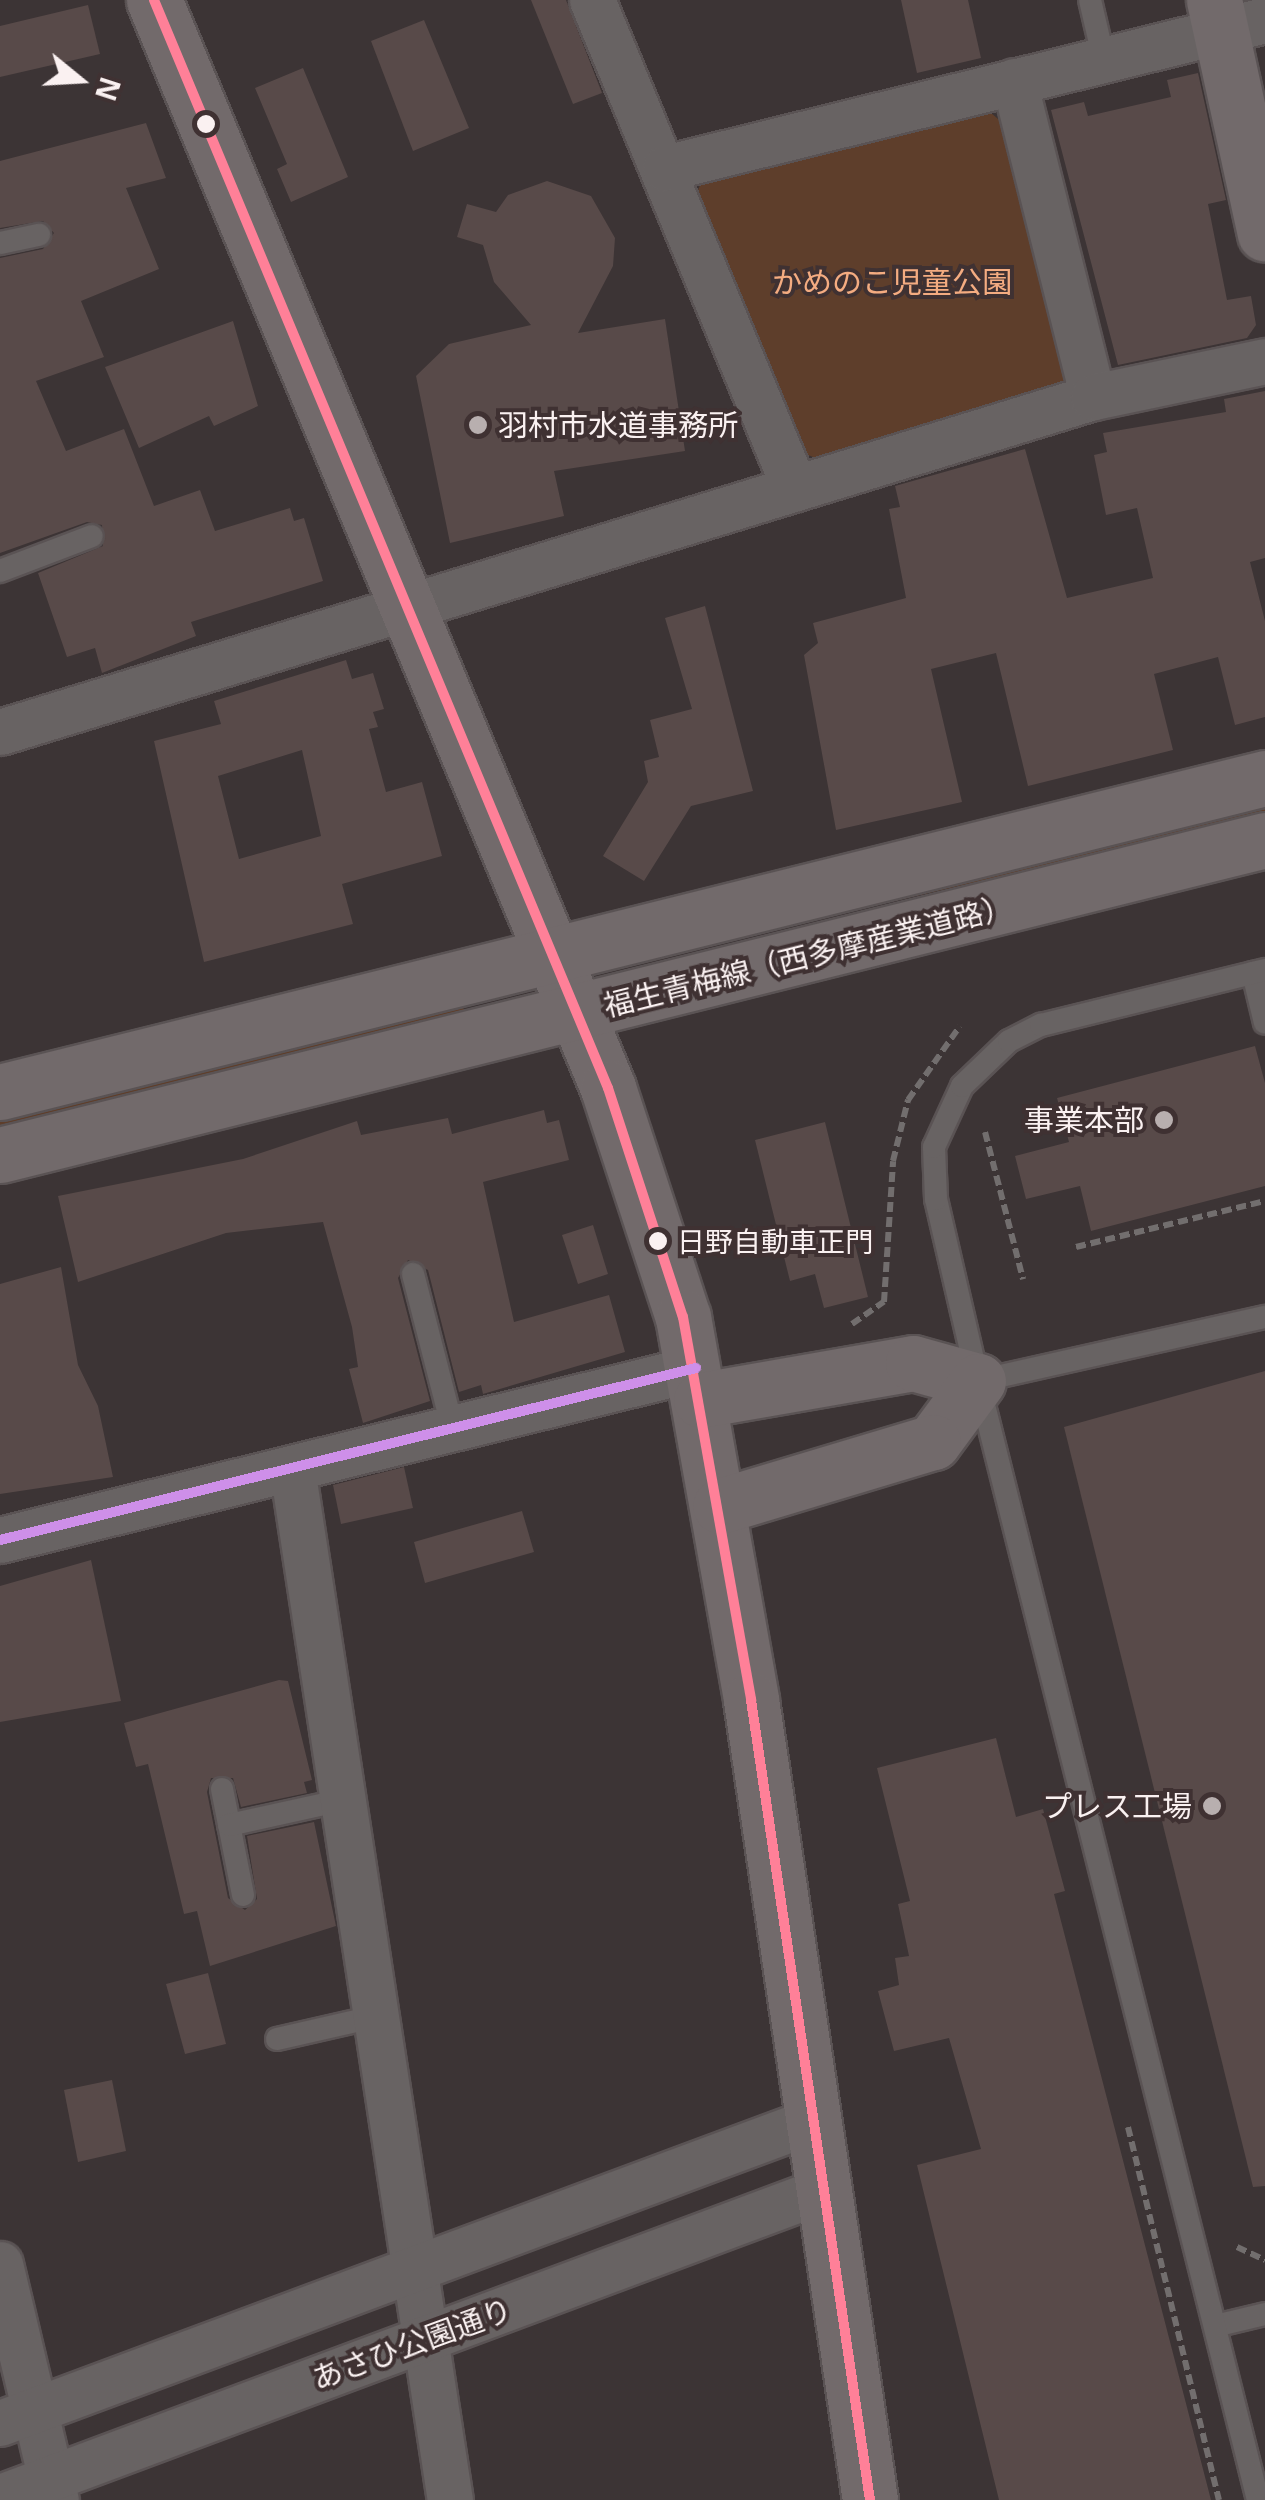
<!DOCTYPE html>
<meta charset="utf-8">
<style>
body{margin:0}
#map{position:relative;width:1265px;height:2500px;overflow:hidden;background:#3c3435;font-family:"Open Sans","Noto Sans JP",sans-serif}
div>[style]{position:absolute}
.green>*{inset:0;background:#5e3e2b}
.building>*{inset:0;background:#584a49}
.path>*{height:6px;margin-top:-3px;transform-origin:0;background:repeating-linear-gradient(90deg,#726e6e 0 10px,transparent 0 15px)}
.roads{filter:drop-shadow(2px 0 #5a5354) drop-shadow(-2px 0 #5a5354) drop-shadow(0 2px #5a5354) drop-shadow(0 -2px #5a5354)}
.lane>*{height:22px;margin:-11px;padding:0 11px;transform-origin:11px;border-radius:11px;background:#686363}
.street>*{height:45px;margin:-22.5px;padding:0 22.5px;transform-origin:22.5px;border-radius:22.5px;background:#686363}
.secondary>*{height:55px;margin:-27.5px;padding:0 27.5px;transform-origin:27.5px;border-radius:27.5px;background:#726a6b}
.bus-1>*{height:10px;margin:-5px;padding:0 5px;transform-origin:5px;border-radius:5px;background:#ff8098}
.bus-2>*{height:10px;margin:-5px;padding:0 5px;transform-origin:5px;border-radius:5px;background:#ce8fe9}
.dots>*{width:28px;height:28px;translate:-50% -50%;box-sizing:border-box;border:5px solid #3f3132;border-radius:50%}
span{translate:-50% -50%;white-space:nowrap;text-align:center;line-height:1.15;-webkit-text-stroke:8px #3f3132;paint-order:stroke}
.bus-label{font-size:28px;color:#faf1f1}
.left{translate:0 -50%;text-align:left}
.park-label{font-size:30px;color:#f4ac81}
.poi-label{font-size:30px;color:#faf1f1}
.right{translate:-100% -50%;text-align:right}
.street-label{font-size:30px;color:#faf1f1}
.north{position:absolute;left:30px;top:30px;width:100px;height:100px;-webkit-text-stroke:8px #3f3132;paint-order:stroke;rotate:108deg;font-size:28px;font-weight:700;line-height:40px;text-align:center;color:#faf1f1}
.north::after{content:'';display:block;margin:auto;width:35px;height:45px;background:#faf1f1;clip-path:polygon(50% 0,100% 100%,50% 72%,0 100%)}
</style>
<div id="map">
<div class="green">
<i style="clip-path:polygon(985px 108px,1016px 134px,1074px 369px,1065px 383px,819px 459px,802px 453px,696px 195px,703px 178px)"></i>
<i style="clip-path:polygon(1265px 801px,1265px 815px,662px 955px)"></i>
<i style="clip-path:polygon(463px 1008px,466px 1012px,0 1128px,0 1115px)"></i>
</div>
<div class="building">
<i style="clip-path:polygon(531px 0,566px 0,602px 93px,573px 104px)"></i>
<i style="clip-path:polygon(901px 0,968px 0,981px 58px,917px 73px)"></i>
<i style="clip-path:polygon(88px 5px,100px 54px,0 77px,0 26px)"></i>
<i style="clip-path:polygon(424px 20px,469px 128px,413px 151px,371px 41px)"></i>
<i style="clip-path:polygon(303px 68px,348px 177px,291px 202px,277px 169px,287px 164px,255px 88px)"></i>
<i style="clip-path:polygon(1198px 73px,1226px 200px,1208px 204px,1227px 300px,1251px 296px,1256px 325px,1247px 338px,1118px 365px,1051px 110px,1084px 102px,1088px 116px,1171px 97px,1167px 80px)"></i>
<i style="clip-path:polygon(146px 123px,166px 178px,126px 188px,159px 269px,81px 301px,104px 357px,36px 381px,66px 451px,124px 429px,154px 506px,200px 490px,215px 531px,290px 508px,294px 521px,304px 518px,323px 581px,191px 622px,196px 636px,102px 673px,95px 648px,67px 657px,38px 573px,103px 546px,102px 525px,87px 522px,0 553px,0 258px,43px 249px,54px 233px,43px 221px,0 228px,0 161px)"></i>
<i style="clip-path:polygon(547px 181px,591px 196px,615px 238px,613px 266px,578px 333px,665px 319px,685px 451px,554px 471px,564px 516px,450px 543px,416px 376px,449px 344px,531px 325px,494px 282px,483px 245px,457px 237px,467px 204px,496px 212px,508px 195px)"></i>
<i style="clip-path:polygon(233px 321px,258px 406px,214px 426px,209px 416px,139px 448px,105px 367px)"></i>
<i style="clip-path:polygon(1265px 391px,1265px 558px,1250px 562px,1265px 621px,1265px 717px,1235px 725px,1218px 657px,1154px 674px,1173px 750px,1028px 786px,996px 653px,931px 669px,962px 802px,836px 830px,804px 655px,818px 643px,813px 623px,906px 598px,889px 509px,900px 507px,895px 486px,1025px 449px,1067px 598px,1153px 578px,1137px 508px,1106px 515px,1094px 455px,1107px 452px,1103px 433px,1226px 412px,1224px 399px)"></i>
<i style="clip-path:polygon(705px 606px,753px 791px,691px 806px,644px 881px,603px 856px,648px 782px,644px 761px,659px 757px,650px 720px,692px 709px,665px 618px)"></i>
<i style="clip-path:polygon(evenodd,346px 660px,352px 679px,373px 673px,384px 709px,373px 712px,378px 727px,369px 729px,386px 792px,422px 782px,442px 856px,342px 884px,353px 924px,204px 962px,154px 741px,221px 724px,214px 701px,346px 660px,302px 750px,321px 836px,239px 859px,218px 776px,302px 750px)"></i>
<i style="clip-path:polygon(1255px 1046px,1265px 1083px,1265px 1186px,1091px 1231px,1080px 1186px,1026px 1199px,1015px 1156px,1069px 1142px,1057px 1098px)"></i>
<i style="clip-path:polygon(544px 1110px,547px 1123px,559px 1120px,569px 1160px,483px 1182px,514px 1322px,609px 1295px,625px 1352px,483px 1394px,481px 1385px,459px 1392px,428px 1270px,408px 1260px,398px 1278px,430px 1401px,363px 1423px,349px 1369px,358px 1367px,352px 1327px,323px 1222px,226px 1233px,78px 1282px,58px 1196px,243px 1159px,357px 1121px,361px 1135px,448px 1118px,452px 1134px)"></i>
<i style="clip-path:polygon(825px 1122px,868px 1297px,824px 1308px,815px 1274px,790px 1281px,755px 1140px)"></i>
<i style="clip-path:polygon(593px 1225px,608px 1274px,578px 1284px,562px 1235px)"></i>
<i style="clip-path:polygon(61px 1267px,78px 1365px,98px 1406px,113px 1477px,0 1494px,0 1284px)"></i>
<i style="clip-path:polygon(1265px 1371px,1265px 2186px,1253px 2187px,1064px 1427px)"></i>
<i style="clip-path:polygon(404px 1467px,413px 1508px,341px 1524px,333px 1485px)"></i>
<i style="clip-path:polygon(522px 1511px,534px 1552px,425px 1583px,414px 1542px)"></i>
<i style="clip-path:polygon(91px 1560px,121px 1701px,0 1722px,0 1586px)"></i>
<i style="clip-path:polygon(279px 1680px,288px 1681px,312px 1780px,304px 1782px,307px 1793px,241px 1807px,233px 1778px,211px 1778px,207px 1792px,228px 1898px,245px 1910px,257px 1899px,247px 1836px,314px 1822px,336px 1926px,210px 1966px,197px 1911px,184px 1914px,148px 1764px,136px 1767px,124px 1723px)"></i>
<i style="clip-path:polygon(996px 1738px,1016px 1817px,1043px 1809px,1065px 1891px,1054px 1894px,1211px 2500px,999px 2500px,917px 2165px,981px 2149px,949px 2038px,894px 2051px,878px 1991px,899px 1985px,895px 1958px,909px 1956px,898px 1904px,910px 1901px,877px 1768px)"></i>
<i style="clip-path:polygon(208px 1973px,226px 2044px,185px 2054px,166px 1984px)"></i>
<i style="clip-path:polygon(112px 2080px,126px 2151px,78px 2162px,64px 2090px)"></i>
</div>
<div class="path">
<i style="left:985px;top:1132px;width:152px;rotate:75.5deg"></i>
<i style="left:1076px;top:1247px;width:195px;rotate:-13.7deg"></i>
<i style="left:852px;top:1324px;width:39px;rotate:-35deg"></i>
<i style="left:884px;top:1302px;width:141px;rotate:-86.3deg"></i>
<i style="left:893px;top:1161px;width:63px;rotate:-76.2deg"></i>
<i style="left:908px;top:1100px;width:90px;rotate:-54.9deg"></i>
<i style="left:1128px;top:2127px;width:384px;rotate:76.3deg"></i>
<i style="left:1237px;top:2247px;width:31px;rotate:25deg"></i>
</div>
<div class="roads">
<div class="lane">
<i style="left:1090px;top:0;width:62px;rotate:76.9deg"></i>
<i style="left:0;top:243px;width:40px;rotate:-12deg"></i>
<i style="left:0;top:571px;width:98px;rotate:-20.8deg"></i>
<i style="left:1253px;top:973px;width:51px;rotate:76.5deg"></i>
<i style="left:413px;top:1274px;width:157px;rotate:75.6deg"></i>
<i style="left:978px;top:1381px;width:294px;rotate:-12.6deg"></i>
<i style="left:222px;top:1789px;width:108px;rotate:78.8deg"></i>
<i style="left:229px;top:1825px;width:117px;rotate:-12.4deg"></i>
<i style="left:277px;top:2039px;width:99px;rotate:-12.8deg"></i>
<i style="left:1215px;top:2326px;width:51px;rotate:-13.5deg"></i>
<i style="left:1258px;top:2500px;width:1153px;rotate:-104.05deg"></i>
<i style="left:978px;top:1381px;width:187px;rotate:-103deg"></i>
<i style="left:936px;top:1199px;width:52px;rotate:-92.2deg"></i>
<i style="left:934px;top:1147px;width:67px;rotate:-65.3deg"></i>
<i style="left:962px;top:1086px;width:65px;rotate:-43.8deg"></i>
<i style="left:1009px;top:1041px;width:36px;rotate:-27deg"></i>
<i style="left:1041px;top:1025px;width:231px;rotate:-13.8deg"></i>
</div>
<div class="street">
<i style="left:592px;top:0;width:529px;rotate:67.46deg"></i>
<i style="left:1014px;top:81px;width:326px;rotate:76deg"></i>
<i style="left:665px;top:168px;width:618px;rotate:-13.86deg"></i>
<i style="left:0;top:732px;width:1143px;rotate:-17.04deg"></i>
<i style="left:1093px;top:397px;width:176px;rotate:-11.8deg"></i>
<i style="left:292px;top:1468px;width:1044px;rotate:81.3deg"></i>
<i style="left:0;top:1540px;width:717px;rotate:-13.88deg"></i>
<i style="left:0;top:2264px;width:243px;rotate:76.7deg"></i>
<i style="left:0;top:2423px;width:869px;rotate:-20.42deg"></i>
<i style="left:0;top:2497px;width:878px;rotate:-20.46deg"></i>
</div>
<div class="secondary">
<i style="left:154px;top:0;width:1179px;rotate:67.35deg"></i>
<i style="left:608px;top:1088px;width:241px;rotate:71.9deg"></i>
<i style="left:683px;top:1317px;width:389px;rotate:79.9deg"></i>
<i style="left:751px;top:1700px;width:809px;rotate:81.54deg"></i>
<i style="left:1214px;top:0;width:239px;rotate:77.7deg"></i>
<i style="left:0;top:1092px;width:1303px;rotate:-13.94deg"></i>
<i style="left:0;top:1155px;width:1304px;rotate:-13.98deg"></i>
<i style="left:701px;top:1400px;width:215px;rotate:-9.9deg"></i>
<i style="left:913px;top:1363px;width:67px;rotate:15.5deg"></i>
<i style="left:978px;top:1381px;width:76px;rotate:126.4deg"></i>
<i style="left:933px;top:1442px;width:222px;rotate:163.3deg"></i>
</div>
</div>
<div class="bus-1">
<i style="left:154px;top:0;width:1179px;rotate:67.35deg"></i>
<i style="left:608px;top:1088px;width:241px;rotate:71.9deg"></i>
<i style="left:683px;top:1317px;width:389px;rotate:79.9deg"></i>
<i style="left:751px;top:1700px;width:809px;rotate:81.54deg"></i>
</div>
<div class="bus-2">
<i style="left:0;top:1540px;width:717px;rotate:-13.88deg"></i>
</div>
<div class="dots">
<i style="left:206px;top:124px;background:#faf1f1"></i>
<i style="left:478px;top:425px;background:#b8afaf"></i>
<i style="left:1164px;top:1120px;background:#b8afaf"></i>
<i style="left:658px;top:1241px;background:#faf1f1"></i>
<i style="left:1212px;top:1806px;background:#b8afaf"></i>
</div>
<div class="bus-label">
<span class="left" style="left:677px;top:1241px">日野自動車正門</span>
</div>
<div class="park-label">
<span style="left:892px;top:282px">かめのこ児童公園</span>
</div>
<div class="poi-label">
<span class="left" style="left:498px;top:425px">羽村市水道事務所</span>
<span class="right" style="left:1144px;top:1120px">事業本部</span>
<span class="right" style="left:1192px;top:1806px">プレス工場</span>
</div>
<div class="street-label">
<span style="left:808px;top:956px;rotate:-14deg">福生青梅線（西多摩産業道路）</span>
<span style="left:412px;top:2344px;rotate:-20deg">あさひ公園通り</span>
</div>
<div class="north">N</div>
</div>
